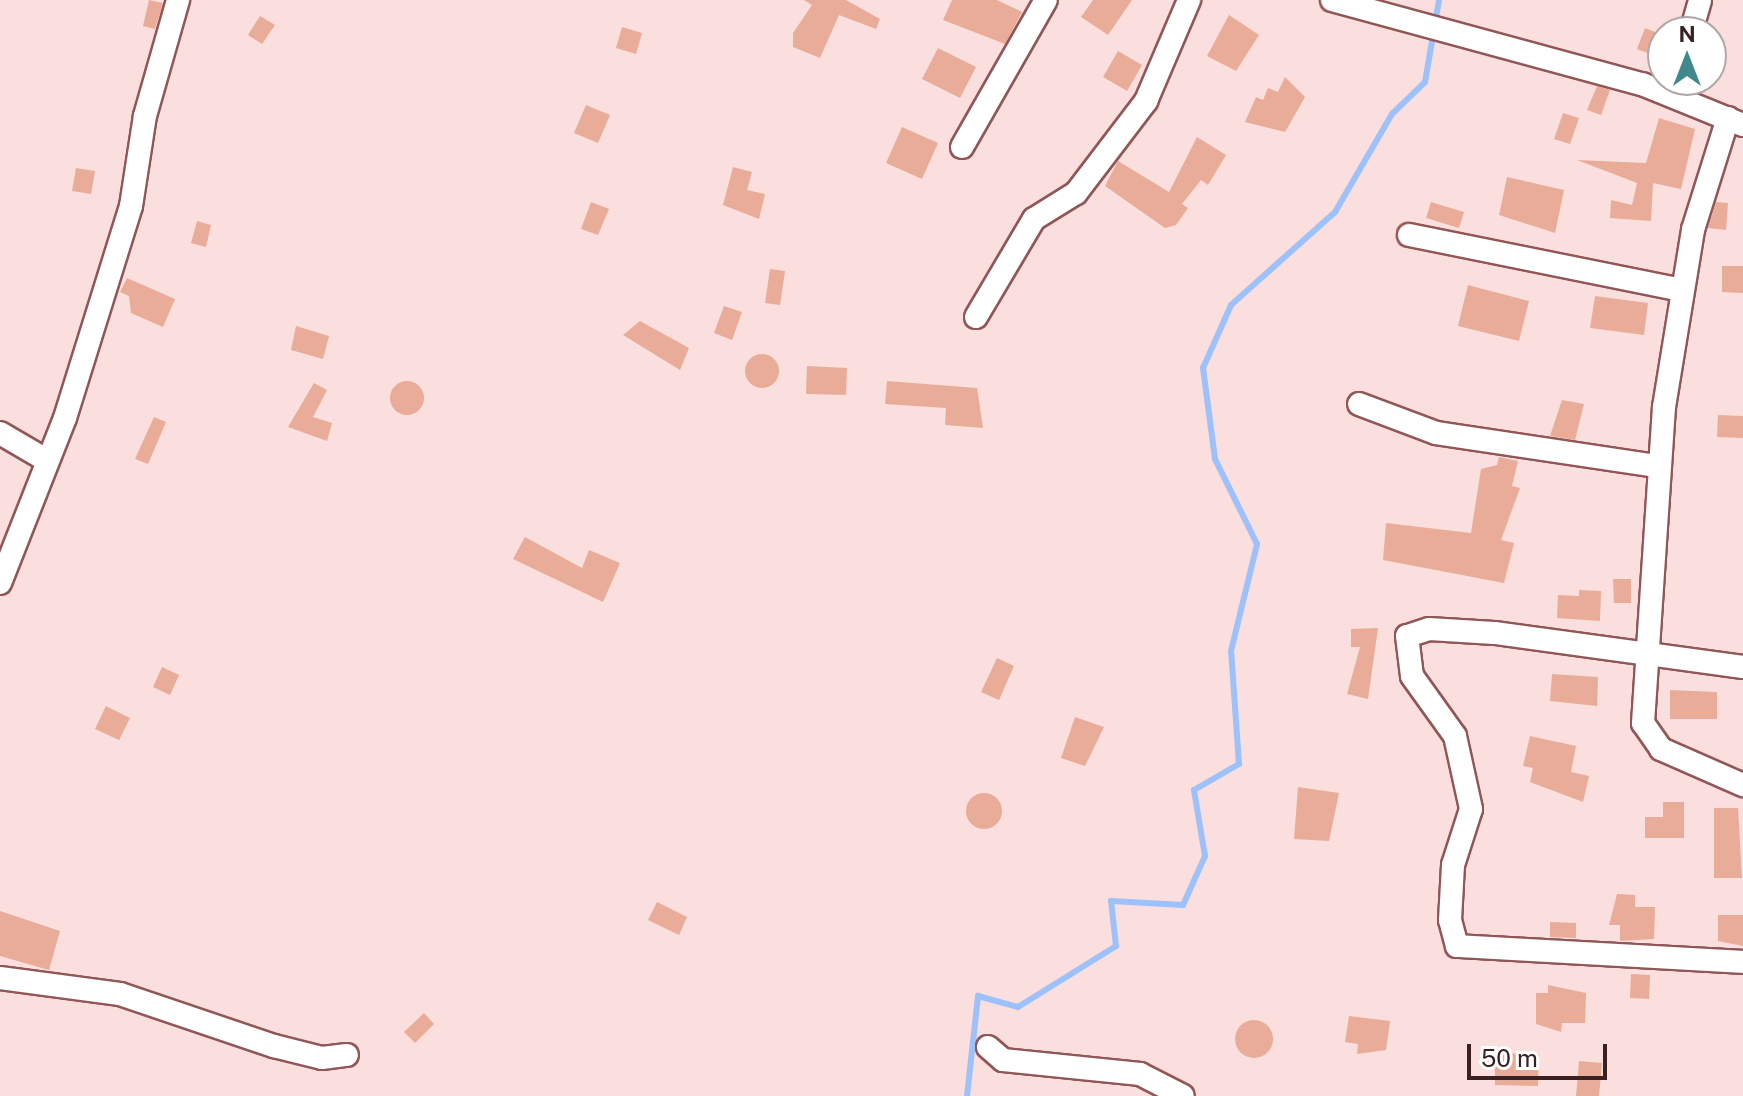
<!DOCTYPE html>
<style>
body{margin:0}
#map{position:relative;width:1743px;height:1096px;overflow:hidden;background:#fbdfde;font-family:"Public Sans",sans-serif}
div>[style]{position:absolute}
.stream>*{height:6px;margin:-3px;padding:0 3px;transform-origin:3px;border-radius:3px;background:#9cc1fb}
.building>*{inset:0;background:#e9ac98}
.round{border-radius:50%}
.roads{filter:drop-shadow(2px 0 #915758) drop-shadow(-2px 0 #915758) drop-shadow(0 2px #915758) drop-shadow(0 -2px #915758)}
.street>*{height:22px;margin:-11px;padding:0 11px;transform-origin:11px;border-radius:11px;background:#fff}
span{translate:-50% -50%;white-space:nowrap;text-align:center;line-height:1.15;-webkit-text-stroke:6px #fff;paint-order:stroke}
.north{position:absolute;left:1647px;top:16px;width:80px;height:80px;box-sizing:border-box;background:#fff;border:2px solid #b0a6a6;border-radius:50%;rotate:0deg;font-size:22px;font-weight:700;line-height:32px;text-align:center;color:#3a2121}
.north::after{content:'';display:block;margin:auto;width:28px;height:36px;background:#40888b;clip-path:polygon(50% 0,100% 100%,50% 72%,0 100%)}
.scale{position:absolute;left:1467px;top:1044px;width:140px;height:36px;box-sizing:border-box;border:4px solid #3a2121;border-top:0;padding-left:10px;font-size:24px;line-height:28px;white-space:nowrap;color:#3a2121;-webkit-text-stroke:6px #fff;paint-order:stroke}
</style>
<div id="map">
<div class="stream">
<i style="left:967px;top:1096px;width:101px;rotate:-83.7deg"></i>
<i style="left:978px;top:996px;width:41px;rotate:15.4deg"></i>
<i style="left:1018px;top:1007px;width:115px;rotate:-31.9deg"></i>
<i style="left:1116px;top:946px;width:45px;rotate:-96.3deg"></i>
<i style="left:1111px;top:901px;width:72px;rotate:3.2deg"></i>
<i style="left:1183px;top:905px;width:54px;rotate:-65.8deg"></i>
<i style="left:1205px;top:856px;width:67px;rotate:-99.5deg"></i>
<i style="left:1194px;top:790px;width:52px;rotate:-30deg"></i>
<i style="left:1239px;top:764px;width:113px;rotate:-94deg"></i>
<i style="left:1231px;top:651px;width:110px;rotate:-76.3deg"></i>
<i style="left:1257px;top:544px;width:95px;rotate:-116.3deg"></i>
<i style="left:1215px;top:459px;width:92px;rotate:-97.5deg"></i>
<i style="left:1203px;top:368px;width:69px;rotate:-66deg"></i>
<i style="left:1231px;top:305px;width:140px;rotate:-41.8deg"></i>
<i style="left:1335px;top:212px;width:113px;rotate:-59.8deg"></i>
<i style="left:1392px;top:114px;width:46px;rotate:-44.1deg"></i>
<i style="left:1425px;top:82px;width:83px;rotate:-80.3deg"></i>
</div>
<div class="building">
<i style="clip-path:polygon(149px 0,163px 3px,155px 29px,143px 26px)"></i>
<i style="clip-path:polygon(804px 0,846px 0,880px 19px,876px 29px,839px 15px,820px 58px,793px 47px,793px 33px,812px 5px)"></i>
<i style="clip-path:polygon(952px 0,997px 0,1022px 12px,1005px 44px,943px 20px)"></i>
<i style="clip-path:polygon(1093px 0,1132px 0,1108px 35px,1081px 17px)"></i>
<i style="clip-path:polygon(1229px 15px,1259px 35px,1236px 71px,1207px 56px)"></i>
<i style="clip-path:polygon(260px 16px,275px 25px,262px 44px,248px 35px)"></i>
<i style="clip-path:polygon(622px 27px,642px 33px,636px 54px,616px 48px)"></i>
<i style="clip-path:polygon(1645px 28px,1663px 35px,1663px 59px,1637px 49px)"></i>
<i style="clip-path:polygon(938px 48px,976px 67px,960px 98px,922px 79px)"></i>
<i style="clip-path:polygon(1118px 51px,1142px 65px,1127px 91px,1103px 77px)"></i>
<i style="clip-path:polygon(1285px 77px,1305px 97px,1285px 132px,1245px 122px,1256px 97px,1263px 100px,1268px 88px,1278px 92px)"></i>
<i style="clip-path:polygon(1597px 86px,1610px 90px,1601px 115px,1587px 110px)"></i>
<i style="clip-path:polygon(586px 105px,610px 115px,598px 143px,574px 133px)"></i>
<i style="clip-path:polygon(1563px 113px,1579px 118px,1570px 144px,1554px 139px)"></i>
<i style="clip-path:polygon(1659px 118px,1695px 129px,1681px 189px,1653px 183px,1651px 221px,1610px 218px,1611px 200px,1632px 205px,1637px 183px,1577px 160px,1646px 163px)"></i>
<i style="clip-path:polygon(902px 127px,938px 143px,922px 179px,886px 163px)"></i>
<i style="clip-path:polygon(1197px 137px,1226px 155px,1208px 185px,1201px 180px,1182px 204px,1188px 208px,1176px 225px,1165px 228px,1105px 186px,1118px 161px,1169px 192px)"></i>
<i style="clip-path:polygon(733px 167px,752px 172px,747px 190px,765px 194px,759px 219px,723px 205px)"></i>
<i style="clip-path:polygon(76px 168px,95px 171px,91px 194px,72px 191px)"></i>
<i style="clip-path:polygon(1507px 177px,1564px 190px,1555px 233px,1499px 215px)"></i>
<i style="clip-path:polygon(591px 202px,609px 209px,598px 235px,581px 229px)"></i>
<i style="clip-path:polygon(1431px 202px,1464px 212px,1459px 228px,1426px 218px)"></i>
<i style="clip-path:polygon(1716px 202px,1728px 203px,1726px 230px,1708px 228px)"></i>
<i style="clip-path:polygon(197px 221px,211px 225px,206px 247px,191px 243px)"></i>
<i style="clip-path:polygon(1722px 266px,1743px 266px,1743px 293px,1722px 292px)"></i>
<i style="clip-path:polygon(770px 269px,785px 271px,780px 305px,765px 303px)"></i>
<i style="clip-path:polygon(127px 278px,175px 299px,163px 327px,131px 313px,129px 296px,120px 292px)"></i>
<i style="clip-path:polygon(1468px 285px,1529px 301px,1519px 341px,1458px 326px)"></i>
<i style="clip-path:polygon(1595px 296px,1648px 303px,1644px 335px,1590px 328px)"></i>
<i style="clip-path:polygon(724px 306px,742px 312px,732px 340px,714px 333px)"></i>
<i style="clip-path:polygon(640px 321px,689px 348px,680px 370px,623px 335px)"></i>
<i style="clip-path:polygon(296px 326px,329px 336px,323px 359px,291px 350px)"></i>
<i class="round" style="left:745px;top:354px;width:34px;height:34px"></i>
<i style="clip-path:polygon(807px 366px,847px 368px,846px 395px,806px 394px)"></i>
<i style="clip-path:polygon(887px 381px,977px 388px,983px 428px,945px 425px,946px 408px,885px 404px)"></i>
<i class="round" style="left:390px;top:381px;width:34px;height:34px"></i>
<i style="clip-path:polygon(314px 383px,327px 390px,313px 417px,332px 423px,327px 441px,288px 427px)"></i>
<i style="clip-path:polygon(1562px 400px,1584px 404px,1575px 440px,1550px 436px)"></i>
<i style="clip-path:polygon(1718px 415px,1743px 416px,1743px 438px,1717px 437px)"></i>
<i style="clip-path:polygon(154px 417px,166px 422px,148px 464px,135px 459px)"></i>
<i style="clip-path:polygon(1499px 457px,1518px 461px,1512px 486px,1520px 488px,1501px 540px,1514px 543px,1504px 583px,1383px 560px,1386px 523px,1471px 533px,1481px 469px,1497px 465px)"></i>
<i style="clip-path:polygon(525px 537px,582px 568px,589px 550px,620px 563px,603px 602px,513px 559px)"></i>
<i style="clip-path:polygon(1613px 579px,1631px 579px,1631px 603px,1614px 603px)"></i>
<i style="clip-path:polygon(1579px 590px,1601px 591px,1600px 621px,1557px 618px,1558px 595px,1579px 596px)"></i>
<i style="clip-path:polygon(1378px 628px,1368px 699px,1347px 694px,1360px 647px,1351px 647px,1351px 629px)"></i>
<i style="clip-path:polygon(997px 658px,1014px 666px,999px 700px,981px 692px)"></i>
<i style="clip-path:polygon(162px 667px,179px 675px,170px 695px,153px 687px)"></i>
<i style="clip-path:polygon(1552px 674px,1598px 677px,1597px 706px,1550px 701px)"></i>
<i style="clip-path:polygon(1670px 690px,1717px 692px,1717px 719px,1670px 719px)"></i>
<i style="clip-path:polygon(106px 706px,130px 718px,119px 740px,95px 729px)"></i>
<i style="clip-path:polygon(1075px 717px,1104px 727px,1085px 766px,1061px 758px)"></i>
<i style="clip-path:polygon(1530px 736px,1576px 746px,1571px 772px,1589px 776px,1583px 802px,1530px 782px,1533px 768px,1523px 766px)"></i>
<i style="clip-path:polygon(1298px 787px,1339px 793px,1329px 841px,1294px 839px)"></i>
<i class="round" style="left:966px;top:793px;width:36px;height:36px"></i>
<i style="clip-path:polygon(1663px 802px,1684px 802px,1684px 838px,1645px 838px,1645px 817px,1663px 817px)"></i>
<i style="clip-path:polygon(1714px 808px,1738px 808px,1742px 878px,1714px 878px)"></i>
<i style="clip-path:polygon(1617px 894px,1635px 895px,1635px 907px,1655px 907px,1654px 939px,1620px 941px,1620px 925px,1609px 925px)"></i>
<i style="clip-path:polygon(657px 902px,687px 917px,679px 935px,648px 920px)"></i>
<i style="clip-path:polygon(0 911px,60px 931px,49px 970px,0 956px)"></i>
<i style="clip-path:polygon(1718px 915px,1743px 915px,1743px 946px,1718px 941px)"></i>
<i style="clip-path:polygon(1550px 922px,1576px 923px,1576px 938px,1550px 937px)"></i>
<i style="clip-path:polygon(1631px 974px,1650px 975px,1649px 999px,1630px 998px)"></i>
<i style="clip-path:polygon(1548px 985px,1586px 993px,1585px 1023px,1562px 1023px,1561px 1032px,1536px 1024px,1536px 993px,1548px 993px)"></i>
<i style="clip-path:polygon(424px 1013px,434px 1024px,415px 1043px,404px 1032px)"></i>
<i style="clip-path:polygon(1349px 1016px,1390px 1021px,1386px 1050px,1357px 1054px,1358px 1044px,1345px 1042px)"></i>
<i class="round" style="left:1235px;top:1020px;width:38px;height:38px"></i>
<i style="clip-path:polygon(1495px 1053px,1539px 1054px,1538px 1086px,1495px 1085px)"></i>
<i style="clip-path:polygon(1579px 1061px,1602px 1063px,1599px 1096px,1576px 1096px)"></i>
</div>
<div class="roads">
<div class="street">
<i style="left:1332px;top:0;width:321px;rotate:15.2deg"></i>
<i style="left:1642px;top:84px;width:109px;rotate:22.1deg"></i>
<i style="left:1691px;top:32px;width:33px;rotate:-74deg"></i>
<i style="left:1728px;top:118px;width:117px;rotate:107.4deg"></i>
<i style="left:1693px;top:230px;width:179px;rotate:99.3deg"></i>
<i style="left:1664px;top:407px;width:317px;rotate:93.8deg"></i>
<i style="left:1643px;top:723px;width:32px;rotate:55deg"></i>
<i style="left:1661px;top:749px;width:90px;rotate:23.7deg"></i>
<i style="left:962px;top:147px;width:169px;rotate:-60.3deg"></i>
<i style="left:1409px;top:235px;width:278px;rotate:11.4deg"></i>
<i style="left:976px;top:317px;width:114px;rotate:-59.4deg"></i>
<i style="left:1034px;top:219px;width:49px;rotate:-31.8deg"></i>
<i style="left:1076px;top:193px;width:116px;rotate:-52.7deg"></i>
<i style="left:1146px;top:101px;width:110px;rotate:-66.9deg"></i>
<i style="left:1359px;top:404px;width:82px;rotate:20.6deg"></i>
<i style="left:1436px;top:433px;width:222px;rotate:8.5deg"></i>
<i style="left:0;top:433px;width:53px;rotate:30.4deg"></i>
<i style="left:0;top:583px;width:177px;rotate:-68.5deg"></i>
<i style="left:65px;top:418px;width:222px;rotate:-72.7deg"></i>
<i style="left:131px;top:206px;width:91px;rotate:-81.2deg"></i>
<i style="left:145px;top:116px;width:121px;rotate:-74.1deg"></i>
<i style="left:1743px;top:667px;width:251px;rotate:-172.2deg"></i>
<i style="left:1494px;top:633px;width:65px;rotate:-176.5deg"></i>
<i style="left:1429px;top:629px;width:23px;rotate:162deg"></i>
<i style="left:1407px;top:636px;width:40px;rotate:82.9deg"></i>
<i style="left:1412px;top:676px;width:74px;rotate:54.4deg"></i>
<i style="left:1455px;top:736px;width:75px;rotate:77.6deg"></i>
<i style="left:1471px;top:809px;width:59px;rotate:107.8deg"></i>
<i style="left:1453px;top:865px;width:55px;rotate:93.1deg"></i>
<i style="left:1450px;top:920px;width:27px;rotate:75deg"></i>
<i style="left:1457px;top:946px;width:286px;rotate:3.2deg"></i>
<i style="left:0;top:978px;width:121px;rotate:7.6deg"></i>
<i style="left:120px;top:994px;width:163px;rotate:18.7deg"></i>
<i style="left:274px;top:1046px;width:49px;rotate:14deg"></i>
<i style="left:322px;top:1058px;width:25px;rotate:-7deg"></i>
<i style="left:988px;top:1047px;width:20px;rotate:41deg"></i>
<i style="left:1003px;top:1060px;width:138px;rotate:5.8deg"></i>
<i style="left:1140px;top:1074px;width:48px;rotate:27.1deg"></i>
</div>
</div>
<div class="north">N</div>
<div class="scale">50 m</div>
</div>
